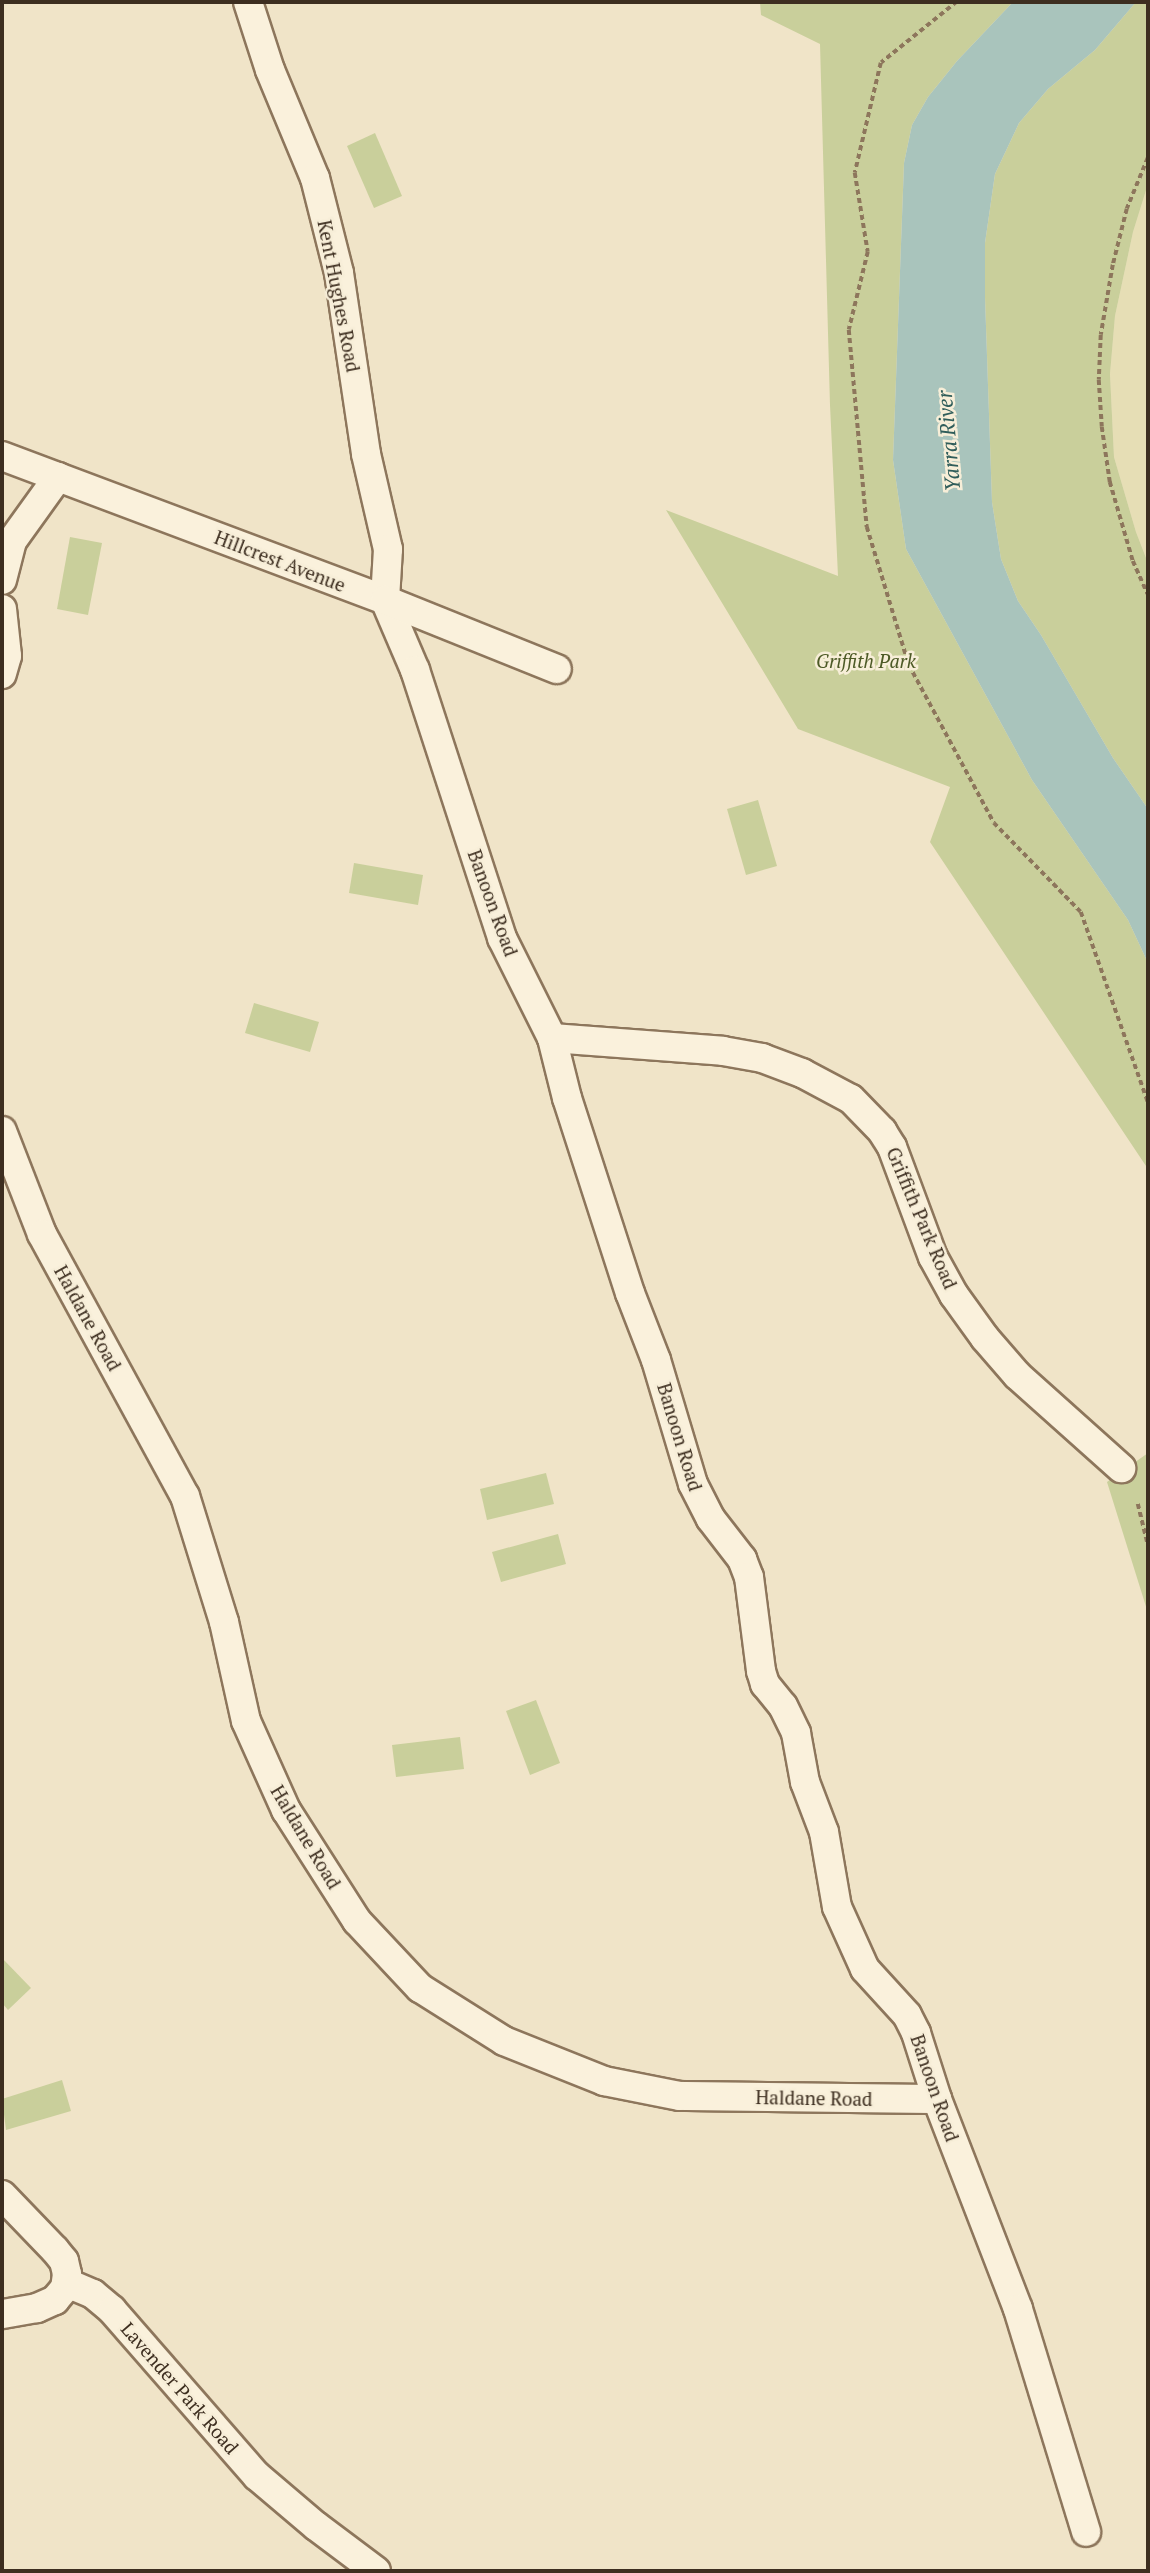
<!DOCTYPE html>
<style>
body{margin:0}
#map{position:relative;width:1150px;height:2573px;overflow:hidden;background:#f0e4c8;font-family:"PT Serif",serif}
div>[style]{position:absolute}
.farmland>*{inset:0;background:#e6deb5}
.green>*{inset:0;background:#c9cf9b}
.water>*{inset:0;background:#a9c4bc}
.path>*{height:3.5px;margin-top:-1.75px;transform-origin:0;background:repeating-linear-gradient(90deg,#8d765c 0 5px,transparent 0 8.5px)}
.roads{filter:drop-shadow(2px 0 #8d765c) drop-shadow(-2px 0 #8d765c) drop-shadow(0 2px #8d765c) drop-shadow(0 -2px #8d765c)}
.minor>*{height:28px;margin:-14px;padding:0 14px;transform-origin:14px;border-radius:14px;background:#faf1dc}
span{translate:-50% -50%;white-space:nowrap;text-align:center;line-height:1.15;-webkit-text-stroke:5px #f7eed8;paint-order:stroke}
.street-label{font-size:19px;color:#3d2e20}
.park-label{font-size:19px;color:#4d5a26;font-style:italic}
.water-label{font-size:21px;color:#2f5d5a;font-style:italic}
.frame{position:absolute;inset:0;border:4px solid #3d2e20;pointer-events:none}
</style>
<div id="map">
<div class="farmland">
<i style="clip-path:polygon(1148px 184px,1148px 563px,1136px 532px,1114px 457px,1110px 374px,1115px 316px,1133px 232px)"></i>
</div>
<div class="green">
<i style="clip-path:polygon(760px 2px,1013px 2px,957px 61px,928px 97px,912px 125px,904px 163px,893px 460px,906px 549px,1032px 780px,1128px 920px,1148px 963px,1148px 1169px,930px 842px,950px 787px,798px 729px,666px 510px,838px 576px,830px 405px,820px 44px,761px 15px)"></i>
<i style="clip-path:polygon(1136px 2px,1148px 2px,1148px 184px,1133px 232px,1115px 316px,1110px 374px,1114px 457px,1136px 532px,1148px 563px,1148px 809px,1113px 758px,1041px 635px,1018px 601px,1001px 559px,992px 502px,985px 297px,985px 243px,995px 174px,1019px 123px,1048px 89px,1095px 50px)"></i>
<i style="clip-path:polygon(375px 133px,402px 196px,374px 208px,347px 146px)"></i>
<i style="clip-path:polygon(70px 537px,102px 543px,88px 615px,57px 609px)"></i>
<i style="clip-path:polygon(758px 800px,777px 866px,746px 875px,727px 809px)"></i>
<i style="clip-path:polygon(354px 863px,423px 875px,418px 905px,349px 893px)"></i>
<i style="clip-path:polygon(254px 1003px,319px 1022px,310px 1052px,245px 1033px)"></i>
<i style="clip-path:polygon(1148px 1453px,1148px 1613px,1107px 1482px)"></i>
<i style="clip-path:polygon(546px 1473px,554px 1504px,487px 1520px,480px 1489px)"></i>
<i style="clip-path:polygon(558px 1534px,566px 1564px,501px 1582px,492px 1552px)"></i>
<i style="clip-path:polygon(536px 1700px,560px 1763px,530px 1775px,506px 1711px)"></i>
<i style="clip-path:polygon(460px 1737px,464px 1769px,396px 1777px,392px 1745px)"></i>
<i style="clip-path:polygon(2px 1958px,31px 1988px,8px 2010px,2px 2003px)"></i>
<i style="clip-path:polygon(62px 2080px,71px 2111px,6px 2130px,2px 2099px)"></i>
</div>
<div class="water">
<i style="clip-path:polygon(1013px 2px,1136px 2px,1095px 50px,1048px 89px,1019px 123px,995px 174px,985px 243px,985px 297px,992px 502px,1001px 559px,1018px 601px,1041px 635px,1113px 758px,1148px 809px,1148px 963px,1128px 920px,1032px 780px,906px 549px,893px 460px,904px 163px,912px 125px,928px 97px,957px 61px)"></i>
</div>
<div class="path">
<i style="left:957px;top:2px;width:97px;rotate:141.2deg"></i>
<i style="left:881px;top:63px;width:113px;rotate:103.3deg"></i>
<i style="left:855px;top:173px;width:80px;rotate:80.7deg"></i>
<i style="left:868px;top:252px;width:80px;rotate:103.7deg"></i>
<i style="left:849px;top:330px;width:198px;rotate:84.8deg"></i>
<i style="left:867px;top:527px;width:144px;rotate:73.1deg"></i>
<i style="left:909px;top:665px;width:179px;rotate:61.7deg"></i>
<i style="left:994px;top:823px;width:124px;rotate:45.7deg"></i>
<i style="left:1081px;top:912px;width:201px;rotate:70.6deg"></i>
<i style="left:1148px;top:158px;width:55px;rotate:112.4deg"></i>
<i style="left:1127px;top:209px;width:58px;rotate:104deg"></i>
<i style="left:1113px;top:265px;width:71px;rotate:99.7deg"></i>
<i style="left:1101px;top:335px;width:45px;rotate:92.5deg"></i>
<i style="left:1099px;top:380px;width:47px;rotate:86.3deg"></i>
<i style="left:1102px;top:427px;width:56px;rotate:81.7deg"></i>
<i style="left:1110px;top:482px;width:82px;rotate:73.8deg"></i>
<i style="left:1133px;top:561px;width:36px;rotate:66deg"></i>
<i style="left:1138px;top:1504px;width:42px;rotate:76.3deg"></i>
</div>
<div class="roads">
<div class="minor">
<i style="left:248px;top:2px;width:71px;rotate:72.1deg"></i>
<i style="left:270px;top:70px;width:117px;rotate:67.4deg"></i>
<i style="left:315px;top:178px;width:98px;rotate:75.8deg"></i>
<i style="left:339px;top:273px;width:183px;rotate:81.5deg"></i>
<i style="left:366px;top:454px;width:98px;rotate:77deg"></i>
<i style="left:388px;top:549px;width:51px;rotate:93.4deg"></i>
<i style="left:385px;top:600px;width:76px;rotate:66.8deg"></i>
<i style="left:415px;top:670px;width:282px;rotate:72deg"></i>
<i style="left:502px;top:938px;width:112px;rotate:63.4deg"></i>
<i style="left:552px;top:1038px;width:62px;rotate:76deg"></i>
<i style="left:567px;top:1098px;width:205px;rotate:72.1deg"></i>
<i style="left:630px;top:1293px;width:72px;rotate:68.8deg"></i>
<i style="left:656px;top:1360px;width:129px;rotate:73.4deg"></i>
<i style="left:693px;top:1484px;width:39px;rotate:63deg"></i>
<i style="left:711px;top:1519px;width:51px;rotate:52.2deg"></i>
<i style="left:742px;top:1559px;width:19px;rotate:69deg"></i>
<i style="left:749px;top:1577px;width:95px;rotate:82.7deg"></i>
<i style="left:761px;top:1671px;width:14px;rotate:73deg"></i>
<i style="left:765px;top:1684px;width:28px;rotate:51deg"></i>
<i style="left:783px;top:1706px;width:30px;rotate:64deg"></i>
<i style="left:796px;top:1733px;width:50px;rotate:79.6deg"></i>
<i style="left:805px;top:1782px;width:53px;rotate:69.2deg"></i>
<i style="left:824px;top:1832px;width:76px;rotate:80.2deg"></i>
<i style="left:837px;top:1907px;width:68px;rotate:65.7deg"></i>
<i style="left:865px;top:1969px;width:62px;rotate:47.6deg"></i>
<i style="left:907px;top:2015px;width:20px;rotate:63deg"></i>
<i style="left:916px;top:2033px;width:69px;rotate:72.3deg"></i>
<i style="left:937px;top:2099px;width:225px;rotate:68.9deg"></i>
<i style="left:1018px;top:2309px;width:233px;rotate:73deg"></i>
<i style="left:2px;top:456px;width:409px;rotate:20.6deg"></i>
<i style="left:385px;top:600px;width:185px;rotate:21.9deg"></i>
<i style="left:2px;top:580px;width:40px;rotate:-75.6deg"></i>
<i style="left:12px;top:541px;width:79px;rotate:-54.3deg"></i>
<i style="left:2px;top:609px;width:47px;rotate:83.9deg"></i>
<i style="left:7px;top:656px;width:19px;rotate:106deg"></i>
<i style="left:552px;top:1038px;width:171px;rotate:4.3deg"></i>
<i style="left:723px;top:1051px;width:40px;rotate:10deg"></i>
<i style="left:762px;top:1058px;width:43px;rotate:20.6deg"></i>
<i style="left:802px;top:1073px;width:55px;rotate:28deg"></i>
<i style="left:851px;top:1099px;width:45px;rotate:45.9deg"></i>
<i style="left:882px;top:1131px;width:19px;rotate:58deg"></i>
<i style="left:892px;top:1147px;width:117px;rotate:69.6deg"></i>
<i style="left:933px;top:1257px;width:43px;rotate:61.1deg"></i>
<i style="left:954px;top:1295px;width:53px;rotate:54.2deg"></i>
<i style="left:985px;top:1338px;width:49px;rotate:49.1deg"></i>
<i style="left:1017px;top:1375px;width:140px;rotate:41.8deg"></i>
<i style="left:2px;top:1131px;width:110px;rotate:68.8deg"></i>
<i style="left:42px;top:1234px;width:298px;rotate:61.4deg"></i>
<i style="left:185px;top:1496px;width:132px;rotate:72.8deg"></i>
<i style="left:224px;top:1622px;width:101px;rotate:77.5deg"></i>
<i style="left:246px;top:1721px;width:98px;rotate:65.8deg"></i>
<i style="left:286px;top:1810px;width:132px;rotate:57.4deg"></i>
<i style="left:357px;top:1921px;width:92px;rotate:46.8deg"></i>
<i style="left:420px;top:1988px;width:99px;rotate:32.2deg"></i>
<i style="left:504px;top:2041px;width:108px;rotate:21.8deg"></i>
<i style="left:604px;top:2081px;width:77px;rotate:11.2deg"></i>
<i style="left:680px;top:2096px;width:257px;rotate:0.7deg"></i>
<i style="left:2px;top:2195px;width:76px;rotate:46.1deg"></i>
<i style="left:55px;top:2250px;width:14px;rotate:51deg"></i>
<i style="left:64px;top:2261px;width:13px;rotate:77deg"></i>
<i style="left:67px;top:2274px;width:14px;rotate:98deg"></i>
<i style="left:65px;top:2288px;width:16px;rotate:130deg"></i>
<i style="left:55px;top:2300px;width:20px;rotate:156deg"></i>
<i style="left:37px;top:2308px;width:36px;rotate:170deg"></i>
<i style="left:67px;top:2283px;width:28px;rotate:23deg"></i>
<i style="left:93px;top:2294px;width:25px;rotate:40deg"></i>
<i style="left:112px;top:2310px;width:220px;rotate:48.9deg"></i>
<i style="left:257px;top:2476px;width:77px;rotate:40.3deg"></i>
<i style="left:316px;top:2526px;width:75px;rotate:36.9deg"></i>
</div>
</div>
<div class="street-label">
<span style="left:339px;top:296px;rotate:79deg">Kent Hughes Road</span>
<span style="left:280px;top:561px;rotate:21deg">Hillcrest Avenue</span>
<span style="left:493px;top:903px;rotate:70deg">Banoon Road</span>
<span style="left:922px;top:1218px;rotate:67deg">Griffith Park Road</span>
<span style="left:88px;top:1318px;rotate:61deg">Haldane Road</span>
<span style="left:680px;top:1437px;rotate:73deg">Banoon Road</span>
<span style="left:306px;top:1837px;rotate:59deg">Haldane Road</span>
<span style="left:935px;top:2088px;rotate:71deg">Banoon Road</span>
<span style="left:814px;top:2098px;rotate:1deg">Haldane Road</span>
<span style="left:180px;top:2388px;rotate:49deg">Lavender Park Road</span>
</div>
<div class="park-label">
<span style="left:866px;top:661px">Griffith Park</span>
</div>
<div class="water-label">
<span style="left:948px;top:441px;rotate:-95deg">Yarra River</span>
</div>
<div class="frame"></div>
</div>
